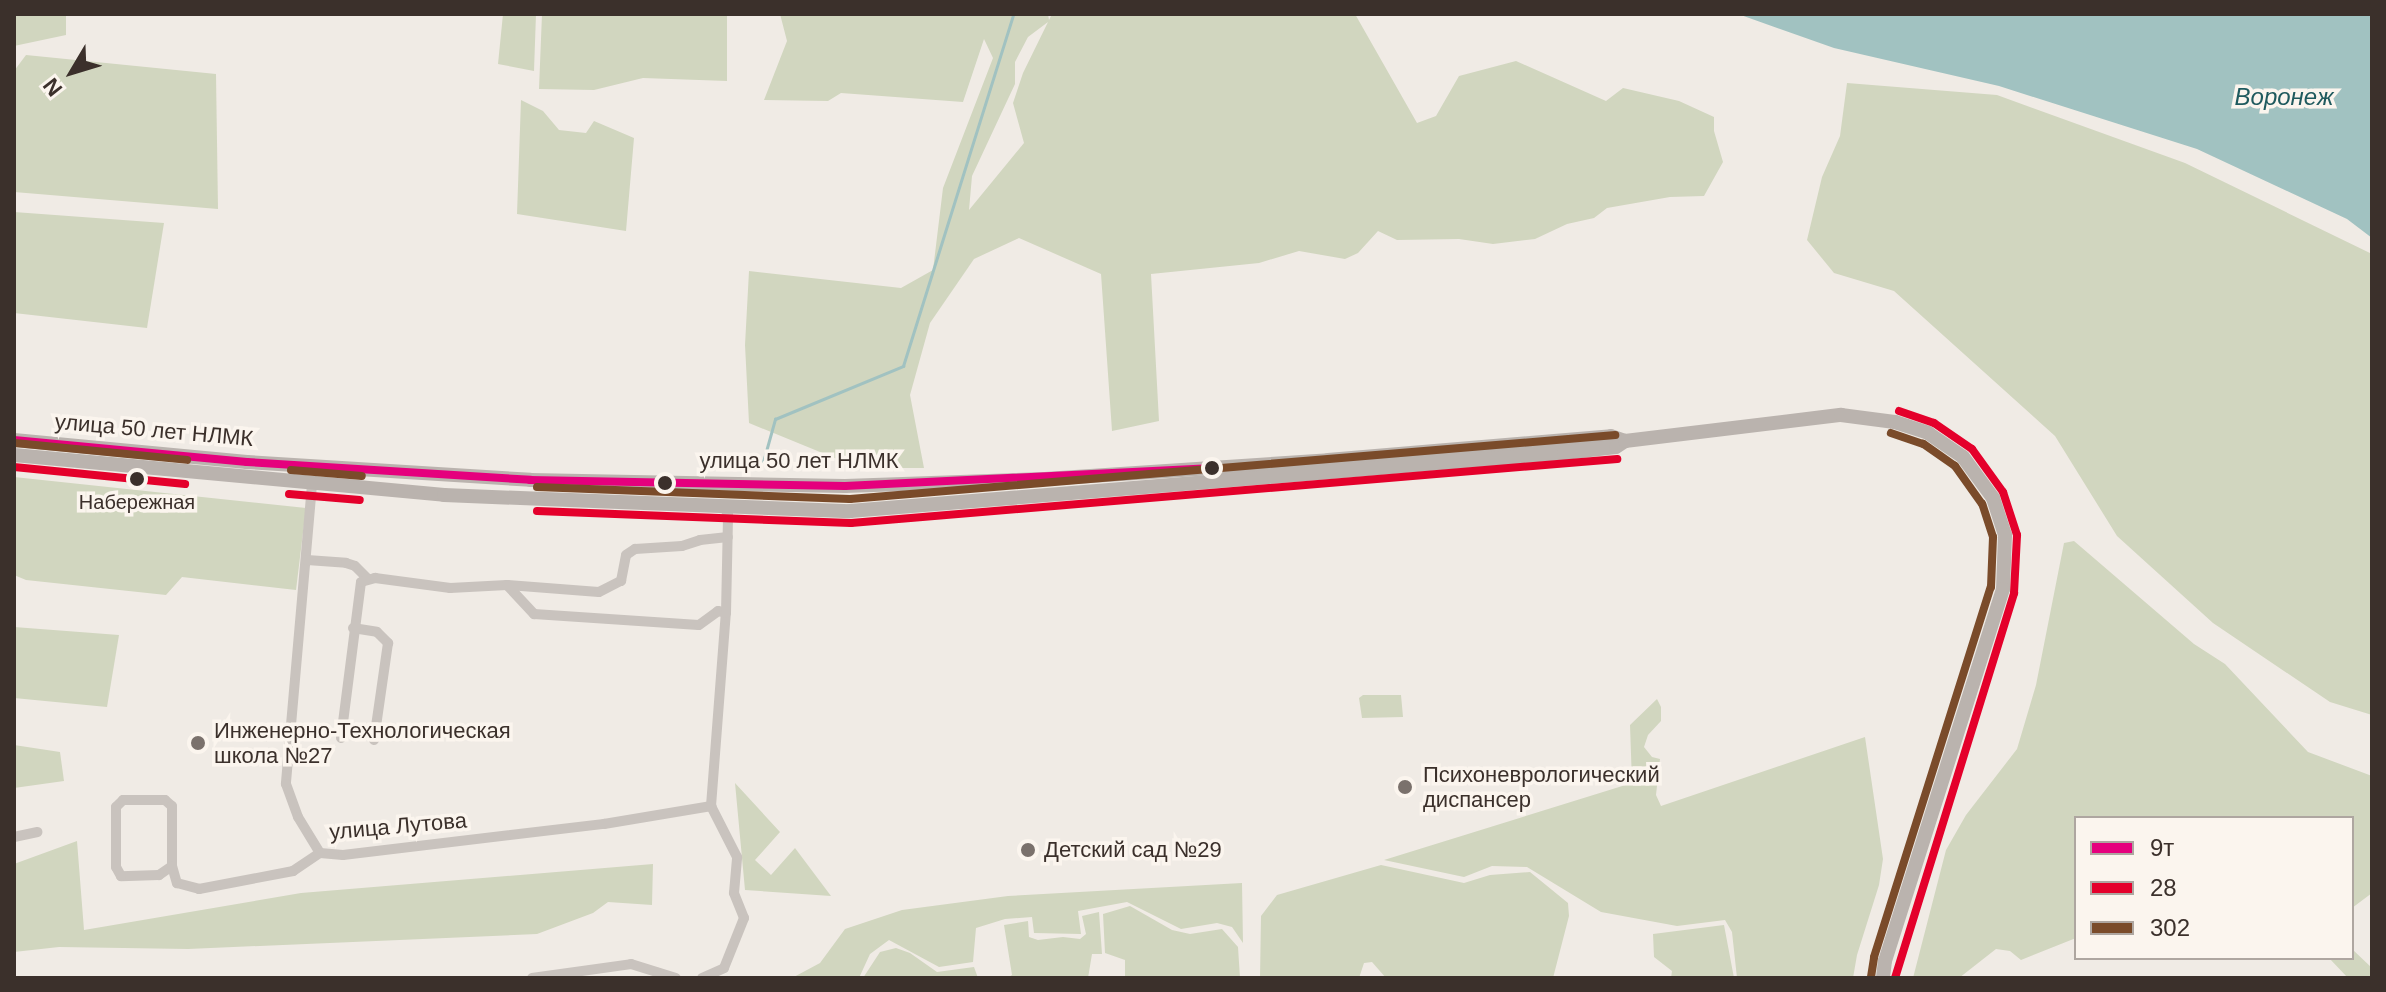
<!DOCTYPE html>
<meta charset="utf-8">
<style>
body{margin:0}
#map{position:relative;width:2386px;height:992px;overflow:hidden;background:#f0ebe5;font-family:Arial,sans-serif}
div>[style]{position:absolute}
.green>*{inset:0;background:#d1d6bf}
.water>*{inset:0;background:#a1c2c1}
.stream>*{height:3px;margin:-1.5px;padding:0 1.5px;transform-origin:1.5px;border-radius:1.5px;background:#a1c2c1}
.minor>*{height:10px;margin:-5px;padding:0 5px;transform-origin:5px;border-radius:5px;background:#c9c3be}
.secondary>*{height:14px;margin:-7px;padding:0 7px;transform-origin:7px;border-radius:7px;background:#bab3ae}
.bus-1>*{height:8px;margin:-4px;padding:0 4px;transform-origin:4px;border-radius:4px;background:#e5007d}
.bus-2>*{height:8px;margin:-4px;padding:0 4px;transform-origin:4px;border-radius:4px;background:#e4002b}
.bus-3>*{height:8px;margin:-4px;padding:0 4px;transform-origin:4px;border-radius:4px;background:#7a4b2a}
.dots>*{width:22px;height:22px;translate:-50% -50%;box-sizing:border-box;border:4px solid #fbf5ee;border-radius:50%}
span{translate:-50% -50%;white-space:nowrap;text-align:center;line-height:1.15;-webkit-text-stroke:7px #fbf5ee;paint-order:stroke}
.bus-label{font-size:20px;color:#3b302b}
.street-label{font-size:22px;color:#3b302b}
.poi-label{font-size:22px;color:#3b302b}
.left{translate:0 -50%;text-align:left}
.water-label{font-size:24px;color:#1f5a5e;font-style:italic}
.frame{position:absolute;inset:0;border:16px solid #3b302b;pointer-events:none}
.legend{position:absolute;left:2074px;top:816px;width:280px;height:144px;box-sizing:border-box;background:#fbf5ee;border:2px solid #aea6a0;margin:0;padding:10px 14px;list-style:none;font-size:24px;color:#3b302b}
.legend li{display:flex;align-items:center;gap:16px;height:40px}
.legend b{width:40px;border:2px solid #aea6a0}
.north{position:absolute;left:32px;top:32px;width:80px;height:80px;-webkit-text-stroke:6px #fbf5ee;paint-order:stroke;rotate:232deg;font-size:22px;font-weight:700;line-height:32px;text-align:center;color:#3b302b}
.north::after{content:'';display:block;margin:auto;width:28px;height:36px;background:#3b302b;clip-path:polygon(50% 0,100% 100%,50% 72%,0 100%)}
</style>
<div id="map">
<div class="green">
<i style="clip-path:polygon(14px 14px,66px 14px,66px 35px,14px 46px)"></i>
<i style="clip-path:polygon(503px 14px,536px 14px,534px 71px,498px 64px)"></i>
<i style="clip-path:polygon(542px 14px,727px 14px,727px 81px,643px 78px,594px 90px,539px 89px)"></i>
<i style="clip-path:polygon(evenodd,780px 14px,1048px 14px,1049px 20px,1052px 14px,1355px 14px,1417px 123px,1436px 116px,1459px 76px,1516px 61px,1606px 101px,1623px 88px,1679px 101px,1714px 117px,1714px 131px,1723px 162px,1704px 196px,1670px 197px,1607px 208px,1594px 218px,1567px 224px,1535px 239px,1493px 244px,1459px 239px,1397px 240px,1378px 231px,1358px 253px,1345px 259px,1299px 251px,1259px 263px,1151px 274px,1159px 421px,1112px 431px,1101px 274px,1019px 238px,974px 259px,930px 323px,910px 395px,924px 468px,859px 468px,749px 423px,745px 345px,749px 271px,901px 288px,933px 270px,943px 188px,993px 58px,984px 39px,963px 102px,841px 93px,828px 101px,764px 100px,787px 41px,780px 14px,1048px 22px,1023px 73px,1013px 103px,1024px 143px,969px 210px,972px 176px,1015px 84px,1015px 62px,1028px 37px,1048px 22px)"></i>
<i style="clip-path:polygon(26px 55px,216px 74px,218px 209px,14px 192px,14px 71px)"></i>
<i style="clip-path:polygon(1847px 83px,1997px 95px,2185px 163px,2372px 254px,2372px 715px,2330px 702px,2213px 623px,2117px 536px,2055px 436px,1894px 291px,1834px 273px,1807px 240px,1822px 177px,1840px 136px)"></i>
<i style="clip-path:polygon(521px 100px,543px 111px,559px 130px,586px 133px,594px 121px,634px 138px,626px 231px,517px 214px)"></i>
<i style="clip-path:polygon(14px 212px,164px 223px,147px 328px,14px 313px)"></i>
<i style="clip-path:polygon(14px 477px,306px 508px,296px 590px,182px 577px,166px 595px,26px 580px,14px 575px)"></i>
<i style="clip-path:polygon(2074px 541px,2194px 644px,2225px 664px,2308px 752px,2372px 776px,2372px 893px,2352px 908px,2352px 818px,2076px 818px,2076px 938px,2021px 960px,2010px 951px,1996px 949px,1959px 978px,1913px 978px,1946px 850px,1966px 815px,2017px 749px,2036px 685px,2064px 543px)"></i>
<i style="clip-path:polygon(14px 627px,119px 635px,107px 707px,14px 698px)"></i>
<i style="clip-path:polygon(1363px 695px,1401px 695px,1403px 717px,1362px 718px,1359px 698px)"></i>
<i style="clip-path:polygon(1657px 699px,1661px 707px,1661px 721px,1648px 735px,1644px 747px,1652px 757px,1660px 759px,1656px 795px,1661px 806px,1865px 737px,1883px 859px,1879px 885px,1857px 955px,1853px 978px,1737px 978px,1732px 932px,1725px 920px,1677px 926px,1601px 912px,1527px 867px,1492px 866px,1464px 877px,1384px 860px,1632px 783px,1630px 725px)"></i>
<i style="clip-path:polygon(14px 745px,60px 752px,64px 781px,14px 788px)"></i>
<i style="clip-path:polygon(735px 783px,780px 832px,755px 860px,771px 875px,795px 848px,831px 896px,745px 890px)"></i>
<i style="clip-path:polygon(77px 841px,84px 930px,301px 893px,653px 864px,652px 905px,608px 902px,593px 913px,537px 934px,188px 949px,59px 947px,14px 952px,14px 864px)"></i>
<i style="clip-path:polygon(1381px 865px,1464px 883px,1490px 875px,1530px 872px,1568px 903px,1569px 916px,1553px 978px,1386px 978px,1372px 962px,1364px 963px,1359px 978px,1260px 978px,1261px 916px,1277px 895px)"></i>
<i style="clip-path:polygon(1242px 883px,1243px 943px,1232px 927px,1217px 923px,1181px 929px,1127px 902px,1078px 911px,1081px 934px,1034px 933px,1032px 917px,1005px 919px,976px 928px,973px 962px,939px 967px,889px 940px,870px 954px,859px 978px,792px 978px,820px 963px,845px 929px,902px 910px,1008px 896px)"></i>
<i style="clip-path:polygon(1130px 906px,1172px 930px,1190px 934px,1222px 929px,1238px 947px,1240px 978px,1125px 978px,1125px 960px,1105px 953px,1103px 914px)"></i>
<i style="clip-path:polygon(1099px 912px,1102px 954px,1092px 954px,1088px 978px,1007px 978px,1012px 975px,1004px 925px,1028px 921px,1029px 937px,1038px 940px,1063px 937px,1080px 939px,1086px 934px,1082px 916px)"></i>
<i style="clip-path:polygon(1724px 925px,1734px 978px,1671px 978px,1672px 971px,1654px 957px,1653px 934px)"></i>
<i style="clip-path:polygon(896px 948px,910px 953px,937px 972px,974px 967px,978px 978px,863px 978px,880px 952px)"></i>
<i style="clip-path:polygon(2352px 949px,2372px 968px,2372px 978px,2348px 978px,2329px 958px,2352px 958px)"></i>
</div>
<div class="water">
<i style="clip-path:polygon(1738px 14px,2372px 14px,2372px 238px,2347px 219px,2197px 149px,1999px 86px,1834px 48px)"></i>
</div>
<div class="stream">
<i style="left:763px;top:462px;width:45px;rotate:-74.4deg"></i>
<i style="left:775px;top:419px;width:139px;rotate:-22.5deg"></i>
<i style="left:903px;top:366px;width:369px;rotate:-72.6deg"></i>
</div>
<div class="minor">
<i style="left:312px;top:485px;width:300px;rotate:95deg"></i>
<i style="left:286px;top:784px;width:35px;rotate:70deg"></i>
<i style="left:298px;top:817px;width:42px;rotate:58.6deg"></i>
<i style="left:320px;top:853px;width:23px;rotate:5deg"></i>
<i style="left:343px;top:855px;width:263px;rotate:-6.8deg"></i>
<i style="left:604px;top:824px;width:109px;rotate:-9.5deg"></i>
<i style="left:307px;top:560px;width:39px;rotate:4deg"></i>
<i style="left:346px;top:563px;width:9px;rotate:18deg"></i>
<i style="left:355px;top:566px;width:18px;rotate:45deg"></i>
<i style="left:507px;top:585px;width:40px;rotate:47deg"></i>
<i style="left:534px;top:614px;width:165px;rotate:3.8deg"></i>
<i style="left:699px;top:625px;width:24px;rotate:-36deg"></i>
<i style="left:718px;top:611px;width:8px;rotate:14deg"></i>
<i style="left:353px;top:628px;width:24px;rotate:9deg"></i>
<i style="left:377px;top:632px;width:16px;rotate:45deg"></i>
<i style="left:388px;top:643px;width:98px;rotate:98.2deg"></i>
<i style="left:341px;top:738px;width:157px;rotate:-82.7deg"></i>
<i style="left:361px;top:582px;width:15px;rotate:-16deg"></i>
<i style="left:375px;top:578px;width:76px;rotate:7.6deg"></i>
<i style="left:450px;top:588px;width:57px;rotate:-3deg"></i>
<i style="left:507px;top:585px;width:92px;rotate:4.4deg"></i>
<i style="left:599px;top:592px;width:25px;rotate:-27deg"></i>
<i style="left:621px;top:581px;width:26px;rotate:-79deg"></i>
<i style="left:626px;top:555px;width:11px;rotate:-34deg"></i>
<i style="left:635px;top:549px;width:47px;rotate:-3.7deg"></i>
<i style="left:682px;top:546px;width:19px;rotate:-18deg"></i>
<i style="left:700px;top:540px;width:28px;rotate:-6deg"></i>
<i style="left:14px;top:837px;width:24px;rotate:-12deg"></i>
<i style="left:172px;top:866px;width:16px;rotate:145deg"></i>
<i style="left:159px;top:875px;width:38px;rotate:178deg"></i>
<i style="left:121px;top:876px;width:10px;rotate:-119deg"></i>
<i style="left:116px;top:867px;width:60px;rotate:-90deg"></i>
<i style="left:116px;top:807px;width:10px;rotate:-45deg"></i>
<i style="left:123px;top:800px;width:42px"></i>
<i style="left:165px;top:800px;width:9px;rotate:41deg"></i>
<i style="left:172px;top:806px;width:60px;rotate:90deg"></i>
<i style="left:172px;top:866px;width:18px;rotate:74deg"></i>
<i style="left:177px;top:883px;width:23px;rotate:15deg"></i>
<i style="left:199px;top:889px;width:96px;rotate:-10.8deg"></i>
<i style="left:293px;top:871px;width:32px;rotate:-34deg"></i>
<i style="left:532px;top:978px;width:100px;rotate:-8deg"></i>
<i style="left:631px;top:964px;width:47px;rotate:17.3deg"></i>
<i style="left:702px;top:978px;width:24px;rotate:-24deg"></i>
<i style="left:724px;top:968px;width:54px;rotate:-68.2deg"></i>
<i style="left:744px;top:918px;width:27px;rotate:-112deg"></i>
<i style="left:734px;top:893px;width:36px;rotate:-85deg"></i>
<i style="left:737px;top:857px;width:57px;rotate:-117deg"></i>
<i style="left:711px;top:806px;width:194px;rotate:-85.6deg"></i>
<i style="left:726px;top:613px;width:99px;rotate:-88.8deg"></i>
<i style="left:728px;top:514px;width:9px;rotate:-122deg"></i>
</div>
<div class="secondary">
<i style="left:14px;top:440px;width:234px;rotate:5.4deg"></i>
<i style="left:247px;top:462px;width:284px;rotate:3.6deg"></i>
<i style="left:530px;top:480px;width:315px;rotate:1.1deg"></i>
<i style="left:845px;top:486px;width:200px;rotate:-2deg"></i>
<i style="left:1045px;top:479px;width:284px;rotate:-3.8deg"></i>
<i style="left:1328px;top:460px;width:284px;rotate:-4.8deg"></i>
<i style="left:1611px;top:436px;width:15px;rotate:20deg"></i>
<i style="left:14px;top:455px;width:432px;rotate:5.3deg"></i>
<i style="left:444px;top:495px;width:406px;rotate:2.3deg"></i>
<i style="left:850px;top:511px;width:716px;rotate:-4.64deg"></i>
<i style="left:1564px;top:453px;width:52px;rotate:-6.6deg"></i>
<i style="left:1616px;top:447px;width:11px;rotate:-34deg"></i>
<i style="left:1625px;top:441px;width:218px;rotate:-6.9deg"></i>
<i style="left:1841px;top:415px;width:54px;rotate:7.4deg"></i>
<i style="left:1895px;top:422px;width:35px;rotate:18deg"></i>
<i style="left:1928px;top:433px;width:42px;rotate:34.4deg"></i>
<i style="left:1963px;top:457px;width:51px;rotate:53.8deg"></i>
<i style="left:1993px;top:498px;width:39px;rotate:72deg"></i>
<i style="left:2005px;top:535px;width:54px;rotate:92.1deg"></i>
<i style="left:2003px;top:589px;width:390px;rotate:107.6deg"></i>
<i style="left:1885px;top:961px;width:17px;rotate:97deg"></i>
</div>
<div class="bus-1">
<i style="left:14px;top:440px;width:234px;rotate:5.4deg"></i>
<i style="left:247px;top:462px;width:284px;rotate:3.6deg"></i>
<i style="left:530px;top:480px;width:315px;rotate:1.1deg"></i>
<i style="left:845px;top:486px;width:369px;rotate:-2.8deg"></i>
</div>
<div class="bus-2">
<i style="left:14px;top:467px;width:172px;rotate:5.7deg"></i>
<i style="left:289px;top:494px;width:71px;rotate:4.8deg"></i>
<i style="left:537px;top:511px;width:314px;rotate:2.2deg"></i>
<i style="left:851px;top:523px;width:769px;rotate:-4.78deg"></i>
<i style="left:1895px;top:978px;width:403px;rotate:-72.8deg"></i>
<i style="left:2014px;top:593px;width:58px;rotate:-87deg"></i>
<i style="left:2017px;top:535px;width:45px;rotate:-108deg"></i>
<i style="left:2003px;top:492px;width:53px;rotate:-125.8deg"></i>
<i style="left:1972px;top:449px;width:46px;rotate:-145.6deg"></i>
<i style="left:1934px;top:423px;width:37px;rotate:-161deg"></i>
</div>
<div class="bus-3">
<i style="left:15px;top:443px;width:173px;rotate:5.6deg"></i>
<i style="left:291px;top:470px;width:71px;rotate:4.8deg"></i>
<i style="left:537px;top:487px;width:313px;rotate:2.2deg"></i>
<i style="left:850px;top:499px;width:768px;rotate:-4.78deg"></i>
<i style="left:1871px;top:977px;width:20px;rotate:-81deg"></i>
<i style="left:1874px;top:957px;width:388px;rotate:-72.5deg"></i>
<i style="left:1991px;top:587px;width:50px;rotate:-87.7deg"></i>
<i style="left:1993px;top:537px;width:35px;rotate:-108deg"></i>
<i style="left:1982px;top:504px;width:47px;rotate:-125.4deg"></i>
<i style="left:1955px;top:466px;width:39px;rotate:-145deg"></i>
<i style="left:1923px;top:444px;width:34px;rotate:-161deg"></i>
</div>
<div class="dots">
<i style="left:1212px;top:468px;background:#3b302b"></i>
<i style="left:137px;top:479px;background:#3b302b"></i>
<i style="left:665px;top:483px;background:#3b302b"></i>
<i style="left:198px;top:743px;background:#7a716c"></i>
<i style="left:1405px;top:787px;background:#7a716c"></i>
<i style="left:1028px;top:850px;background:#7a716c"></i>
</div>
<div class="bus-label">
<span style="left:137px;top:502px">Набережная</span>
</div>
<div class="street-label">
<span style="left:154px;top:430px;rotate:5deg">улица 50 лет НЛМК</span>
<span style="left:799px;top:461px">улица 50 лет НЛМК</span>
<span style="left:398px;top:826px;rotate:-5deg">улица Лутова</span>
</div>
<div class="poi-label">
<span class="left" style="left:214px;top:743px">Инженерно-Технологическая<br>школа №27</span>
<span class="left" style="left:1423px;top:787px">Психоневрологический<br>диспансер</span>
<span class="left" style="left:1044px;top:850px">Детский сад №29</span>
</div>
<div class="water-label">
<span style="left:2284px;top:97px">Воронеж</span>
</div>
<div class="frame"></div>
<ul class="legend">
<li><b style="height:10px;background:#e5007d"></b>9т</li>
<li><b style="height:10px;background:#e4002b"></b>28</li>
<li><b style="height:10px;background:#7a4b2a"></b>302</li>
</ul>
<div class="north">N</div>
</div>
